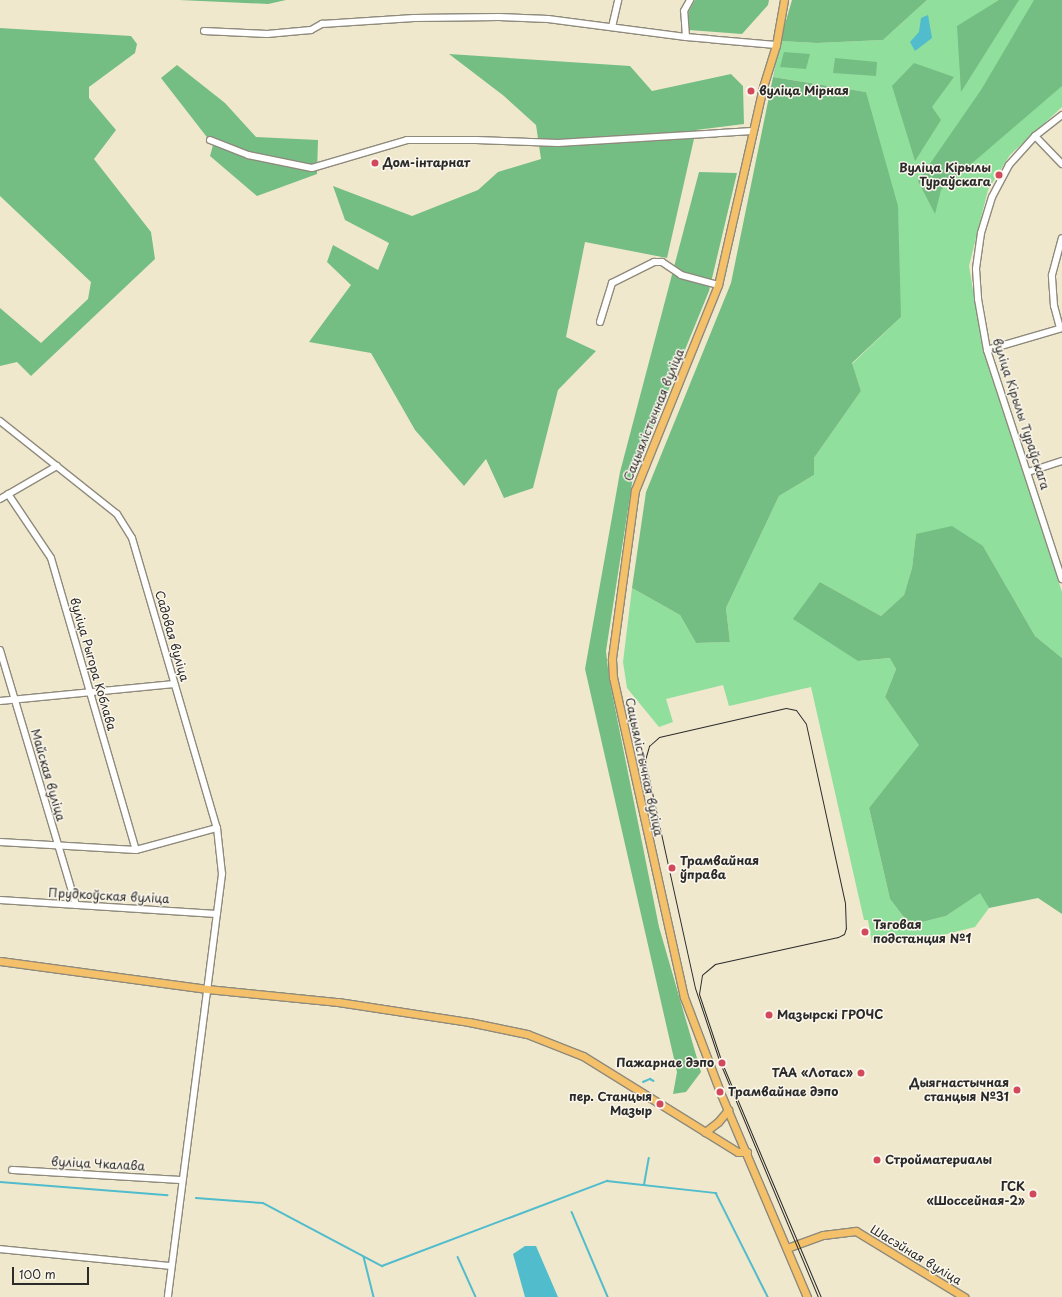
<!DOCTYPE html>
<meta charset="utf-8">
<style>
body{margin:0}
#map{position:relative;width:1062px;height:1297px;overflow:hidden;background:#f0e8cd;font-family:"Playpen Sans",sans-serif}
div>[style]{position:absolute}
.green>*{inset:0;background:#91df9c}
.forest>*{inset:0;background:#74be84}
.water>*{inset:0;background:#51bccc}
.stream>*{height:1.5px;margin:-0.75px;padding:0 0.75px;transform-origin:0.75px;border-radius:0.75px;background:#51bccc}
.roads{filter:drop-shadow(1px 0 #8e8a7c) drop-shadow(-1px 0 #8e8a7c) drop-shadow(0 1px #8e8a7c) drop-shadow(0 -1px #8e8a7c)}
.minor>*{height:6px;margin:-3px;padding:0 3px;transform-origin:3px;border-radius:3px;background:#fff}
.major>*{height:7px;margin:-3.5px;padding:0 3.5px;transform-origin:3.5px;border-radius:3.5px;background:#f4c16a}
.tram>*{height:1px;margin:-0.5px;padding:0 0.5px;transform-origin:0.5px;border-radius:0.5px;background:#2b2b2b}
.dots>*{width:11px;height:11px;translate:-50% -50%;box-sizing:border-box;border:2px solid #fbf7ec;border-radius:50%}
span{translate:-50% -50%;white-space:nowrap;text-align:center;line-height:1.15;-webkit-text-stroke:3px #fbf7ec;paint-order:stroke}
.poi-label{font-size:12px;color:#2b2b2b;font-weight:700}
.left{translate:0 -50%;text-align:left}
.right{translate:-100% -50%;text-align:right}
.street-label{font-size:12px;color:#2b2b2b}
.scale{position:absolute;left:12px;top:1267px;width:77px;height:18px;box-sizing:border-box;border:2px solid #2b2b2b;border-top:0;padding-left:5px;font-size:12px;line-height:14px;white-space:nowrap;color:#2b2b2b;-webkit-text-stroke:3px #fbf7ec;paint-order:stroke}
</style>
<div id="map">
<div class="green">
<i style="clip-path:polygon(927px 0,1062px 0,1062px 107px,1010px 155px,988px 190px,969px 266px,983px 350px,1062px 592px,1062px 658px,1035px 636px,983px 546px,916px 534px,912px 568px,904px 595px,881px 616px,820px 582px,858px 661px,891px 658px,896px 669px,885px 697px,920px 745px,869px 808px,890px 899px,910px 925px,946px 916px,980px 892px,989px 908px,975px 927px,915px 942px,872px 943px,868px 920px,864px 920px,811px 687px,729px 706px,723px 685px,666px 699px,673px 722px,659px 727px,627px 688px,623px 662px,632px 588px,680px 615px,696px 643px,730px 642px,726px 608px,779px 496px,814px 475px,814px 458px,861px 391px,852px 364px,901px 317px,866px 92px,773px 77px,780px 41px,817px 43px,883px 40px)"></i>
</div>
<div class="forest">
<i style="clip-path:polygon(179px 0,286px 0,268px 4px)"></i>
<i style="clip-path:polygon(695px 0,769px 0,768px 5px,742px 34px,689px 30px,689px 11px)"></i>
<i style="clip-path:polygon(792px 0,927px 0,883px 40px,817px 43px,780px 41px)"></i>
<i style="clip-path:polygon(999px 0,1019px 0,961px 92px,957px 26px)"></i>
<i style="clip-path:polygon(1034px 0,1062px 0,1062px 86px,941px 190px,935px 214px,918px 181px,981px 90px)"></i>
<i style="clip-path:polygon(0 28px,131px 36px,137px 44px,135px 53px,89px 87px,89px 98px,116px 130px,94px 159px,151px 232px,155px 259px,31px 376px,17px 362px,0 366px,0 308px,41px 343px,88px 299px,91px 282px,0 196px)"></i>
<i style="clip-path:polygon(784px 52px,810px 54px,806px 69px,780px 67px)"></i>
<i style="clip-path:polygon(449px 54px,630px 66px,652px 91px,731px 74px,743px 86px,744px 124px,696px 130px,667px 258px,585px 242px,566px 337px,596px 351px,558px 390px,533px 488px,504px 498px,486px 459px,464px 486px,415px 430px,371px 353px,309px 342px,351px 285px,327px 262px,333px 245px,378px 270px,389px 243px,345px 220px,333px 186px,412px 216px,478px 190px,498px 172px,541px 159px,536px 125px,504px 96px)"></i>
<i style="clip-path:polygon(835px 58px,877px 62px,876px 76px,833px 73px)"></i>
<i style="clip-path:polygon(914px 63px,954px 77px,932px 107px,941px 120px,915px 161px,892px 86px)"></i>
<i style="clip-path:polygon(177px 65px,225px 103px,256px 137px,318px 140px,317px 174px,257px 196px,210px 156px,213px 145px,161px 78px)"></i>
<i style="clip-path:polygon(773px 77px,866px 92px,898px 206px,901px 317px,852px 363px,861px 391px,814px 458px,814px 475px,779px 496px,726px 608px,730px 642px,696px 643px,680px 615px,632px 588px,646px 492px,731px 283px)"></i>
<i style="clip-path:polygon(699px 172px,737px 173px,709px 291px,633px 477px,606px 651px,609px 678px,659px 927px,701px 1072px,686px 1092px,673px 1094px,677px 1072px,585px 669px,620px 472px)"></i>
<i style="clip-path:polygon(952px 526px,983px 546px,1035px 636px,1062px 658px,1062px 914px,1038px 898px,989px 908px,980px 893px,946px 916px,910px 925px,890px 899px,869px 808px,919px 745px,885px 697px,896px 669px,890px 658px,858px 661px,793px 619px,820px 582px,881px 616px,904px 595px,912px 568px,916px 534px)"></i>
</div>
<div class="water">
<i style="clip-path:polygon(928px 15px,932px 38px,915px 51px,910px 42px,919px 32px,921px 18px)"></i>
<i style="clip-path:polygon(525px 1246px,536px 1246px,558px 1297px,525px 1297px,513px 1254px)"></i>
</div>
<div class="stream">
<i style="left:643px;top:1082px;width:8px;rotate:-23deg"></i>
<i style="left:650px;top:1079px;width:4px;rotate:27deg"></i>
<i style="left:0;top:1182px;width:168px;rotate:4.5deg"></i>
<i style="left:644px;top:1185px;width:27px;rotate:-80deg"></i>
<i style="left:196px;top:1198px;width:67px;rotate:4.3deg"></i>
<i style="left:263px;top:1203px;width:135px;rotate:27.9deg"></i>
<i style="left:382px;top:1266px;width:241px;rotate:-20.7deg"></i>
<i style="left:607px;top:1181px;width:110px;rotate:6.3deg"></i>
<i style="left:716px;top:1193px;width:116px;rotate:63.4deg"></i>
<i style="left:572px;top:1212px;width:92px;rotate:67deg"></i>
<i style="left:364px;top:1257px;width:41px;rotate:76deg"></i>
<i style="left:458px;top:1257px;width:44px;rotate:65.8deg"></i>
</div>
<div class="roads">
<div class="minor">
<i style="left:612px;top:27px;width:28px;rotate:-77deg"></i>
<i style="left:204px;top:31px;width:63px;rotate:2.7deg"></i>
<i style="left:267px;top:34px;width:44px;rotate:-5.2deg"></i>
<i style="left:311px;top:30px;width:13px;rotate:-29deg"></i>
<i style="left:322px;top:24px;width:92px;rotate:-3.7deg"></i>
<i style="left:414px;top:18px;width:85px;rotate:-0.7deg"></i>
<i style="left:499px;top:17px;width:49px;rotate:2.3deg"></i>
<i style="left:548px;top:19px;width:139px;rotate:7.4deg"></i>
<i style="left:686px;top:37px;width:90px;rotate:5.1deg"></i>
<i style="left:686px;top:37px;width:26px;rotate:-94deg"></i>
<i style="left:684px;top:11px;width:13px;rotate:-61deg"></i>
<i style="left:1062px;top:115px;width:34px;rotate:142deg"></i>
<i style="left:1035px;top:136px;width:39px;rotate:132deg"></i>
<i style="left:1009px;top:165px;width:36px;rotate:118deg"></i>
<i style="left:992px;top:197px;width:38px;rotate:107deg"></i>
<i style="left:981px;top:233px;width:36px;rotate:98deg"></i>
<i style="left:976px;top:269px;width:30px;rotate:86deg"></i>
<i style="left:978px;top:299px;width:52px;rotate:80deg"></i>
<i style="left:987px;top:350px;width:241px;rotate:71.9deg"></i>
<i style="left:1035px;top:136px;width:39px;rotate:46deg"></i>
<i style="left:210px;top:140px;width:41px;rotate:21.5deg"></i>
<i style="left:248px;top:155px;width:65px;rotate:11.5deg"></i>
<i style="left:312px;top:168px;width:99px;rotate:-16.4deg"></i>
<i style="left:407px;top:140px;width:69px"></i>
<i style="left:476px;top:140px;width:82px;rotate:2.1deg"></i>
<i style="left:558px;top:143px;width:195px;rotate:-3.5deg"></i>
<i style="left:600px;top:322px;width:41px;rotate:-72.9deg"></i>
<i style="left:612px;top:283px;width:47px;rotate:-26.6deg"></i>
<i style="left:654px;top:262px;width:8px"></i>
<i style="left:662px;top:262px;width:23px;rotate:34deg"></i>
<i style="left:681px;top:275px;width:38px;rotate:15deg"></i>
<i style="left:1060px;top:328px;width:23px;rotate:-105deg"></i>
<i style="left:1054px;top:306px;width:31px;rotate:-94deg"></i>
<i style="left:1052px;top:275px;width:38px;rotate:-75deg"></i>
<i style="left:987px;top:350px;width:78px;rotate:-16.3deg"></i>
<i style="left:0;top:421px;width:149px;rotate:38.5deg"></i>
<i style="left:117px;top:514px;width:28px;rotate:58deg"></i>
<i style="left:132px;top:538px;width:302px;rotate:73.7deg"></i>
<i style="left:217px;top:828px;width:46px;rotate:83.8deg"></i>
<i style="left:222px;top:874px;width:426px;rotate:97.3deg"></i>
<i style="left:1028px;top:472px;width:36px;rotate:-18deg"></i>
<i style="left:8px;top:494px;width:77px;rotate:56.1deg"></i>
<i style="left:51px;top:558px;width:304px;rotate:73.8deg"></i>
<i style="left:0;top:499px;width:66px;rotate:-30.1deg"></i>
<i style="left:0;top:650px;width:266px;rotate:73.4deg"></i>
<i style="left:0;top:701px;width:175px;rotate:-5.6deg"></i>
<i style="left:0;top:842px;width:136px;rotate:3.4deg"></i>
<i style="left:136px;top:850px;width:84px;rotate:-15.2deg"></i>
<i style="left:0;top:900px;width:217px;rotate:3.7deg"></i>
<i style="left:12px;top:1170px;width:170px;rotate:3.4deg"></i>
<i style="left:0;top:1249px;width:172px;rotate:5.7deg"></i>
</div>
<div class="major">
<i style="left:784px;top:0;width:46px;rotate:100.1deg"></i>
<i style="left:776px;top:45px;width:44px;rotate:107.2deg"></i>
<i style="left:763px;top:87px;width:203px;rotate:102.8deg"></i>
<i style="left:718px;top:285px;width:221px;rotate:112deg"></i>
<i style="left:635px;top:490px;width:171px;rotate:97.8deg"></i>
<i style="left:612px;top:659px;width:18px;rotate:87deg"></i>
<i style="left:613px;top:677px;width:328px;rotate:77.5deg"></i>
<i style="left:684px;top:997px;width:102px;rotate:69.2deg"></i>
<i style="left:720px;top:1092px;width:223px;rotate:67deg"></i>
<i style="left:0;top:961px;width:209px;rotate:7.7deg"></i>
<i style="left:207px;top:989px;width:132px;rotate:5.7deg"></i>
<i style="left:338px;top:1002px;width:133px;rotate:8.7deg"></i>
<i style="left:469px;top:1022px;width:59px;rotate:11.7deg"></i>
<i style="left:527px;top:1034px;width:60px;rotate:21.4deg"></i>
<i style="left:583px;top:1056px;width:182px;rotate:31.8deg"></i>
<i style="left:738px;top:1152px;width:9px"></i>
<i style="left:705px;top:1132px;width:16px;rotate:-38deg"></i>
<i style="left:718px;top:1122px;width:16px;rotate:-50deg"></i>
<i style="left:787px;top:1248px;width:38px;rotate:-20deg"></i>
<i style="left:823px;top:1235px;width:33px;rotate:-7deg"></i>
<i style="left:856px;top:1231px;width:127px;rotate:31.4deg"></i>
</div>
</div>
<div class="tram">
<i style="left:818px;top:1297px;width:254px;rotate:-112.7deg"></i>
<i style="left:720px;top:1063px;width:79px;rotate:-108.4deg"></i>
<i style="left:695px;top:988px;width:233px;rotate:-102.4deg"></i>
<i style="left:645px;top:760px;width:15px;rotate:-74deg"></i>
<i style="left:649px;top:746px;width:13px;rotate:-42deg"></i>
<i style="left:659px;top:737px;width:130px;rotate:-12.9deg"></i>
<i style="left:786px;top:708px;width:10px;rotate:11deg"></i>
<i style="left:796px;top:710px;width:17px;rotate:54deg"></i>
<i style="left:806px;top:724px;width:183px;rotate:77.7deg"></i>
<i style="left:845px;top:903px;width:25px;rotate:88deg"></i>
<i style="left:846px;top:928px;width:6px;rotate:108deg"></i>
<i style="left:844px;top:934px;width:7px;rotate:153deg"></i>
<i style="left:838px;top:937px;width:126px;rotate:167.6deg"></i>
<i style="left:715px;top:964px;width:17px;rotate:140deg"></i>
<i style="left:702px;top:975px;width:19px;rotate:99deg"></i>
<i style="left:699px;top:994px;width:73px;rotate:71.6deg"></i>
<i style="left:722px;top:1063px;width:254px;rotate:67.1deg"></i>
</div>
<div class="dots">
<i style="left:751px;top:91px;background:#d1495b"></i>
<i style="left:375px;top:163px;background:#d1495b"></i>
<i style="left:999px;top:175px;background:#d1495b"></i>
<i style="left:672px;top:868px;background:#d1495b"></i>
<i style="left:865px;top:932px;background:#d1495b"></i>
<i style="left:769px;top:1015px;background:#d1495b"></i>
<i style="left:722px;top:1063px;background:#d1495b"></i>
<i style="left:861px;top:1073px;background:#d1495b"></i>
<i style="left:1017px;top:1090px;background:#d1495b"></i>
<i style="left:720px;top:1092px;background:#d1495b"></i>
<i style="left:660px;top:1104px;background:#d1495b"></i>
<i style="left:877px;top:1160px;background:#d1495b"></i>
<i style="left:1033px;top:1194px;background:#d1495b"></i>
</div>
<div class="poi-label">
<span class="left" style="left:759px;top:91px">вуліца Мірная</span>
<span class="left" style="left:383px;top:163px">Дом-інтарнат</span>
<span class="right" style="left:991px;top:175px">Вуліца Кірылы<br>Тураўскага</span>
<span class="left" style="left:680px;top:868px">Трамвайная<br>ўправа</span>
<span class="left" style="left:873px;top:932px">Тяговая<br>подстанция №1</span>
<span class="left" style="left:777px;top:1015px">Мазырскі ГРОЧС</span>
<span class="right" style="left:714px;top:1063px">Пажарнае дэпо</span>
<span class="right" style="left:853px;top:1073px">ТАА «Лотас»</span>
<span class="right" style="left:1009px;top:1090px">Дыягнастычная<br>станцыя №31</span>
<span class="left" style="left:728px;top:1092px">Трамвайнае дэпо</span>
<span class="right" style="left:652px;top:1104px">пер. Станцыя<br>Мазыр</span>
<span class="left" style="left:885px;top:1160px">Стройматериалы</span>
<span class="right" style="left:1025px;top:1194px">ГСК<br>«Шоссейная-2»</span>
</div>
<div class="street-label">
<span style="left:1021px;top:414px;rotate:72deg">вуліца Кірылы Тураўскага</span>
<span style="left:654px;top:415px;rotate:-68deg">Сацыялістычная вуліца</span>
<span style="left:172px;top:636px;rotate:74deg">Садовая вуліца</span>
<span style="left:93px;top:664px;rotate:74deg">вуліца Рыгора Коблава</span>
<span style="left:644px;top:767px;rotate:78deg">Сацыялістычная вуліца</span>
<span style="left:48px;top:775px;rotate:74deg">Майская вуліца</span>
<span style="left:109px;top:896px;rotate:3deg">Прудкоўская вуліца</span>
<span style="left:98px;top:1164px;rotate:3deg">вуліца Чкалава</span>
<span style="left:916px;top:1255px;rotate:31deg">Шасэйная вуліца</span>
</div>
<div class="scale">100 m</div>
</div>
